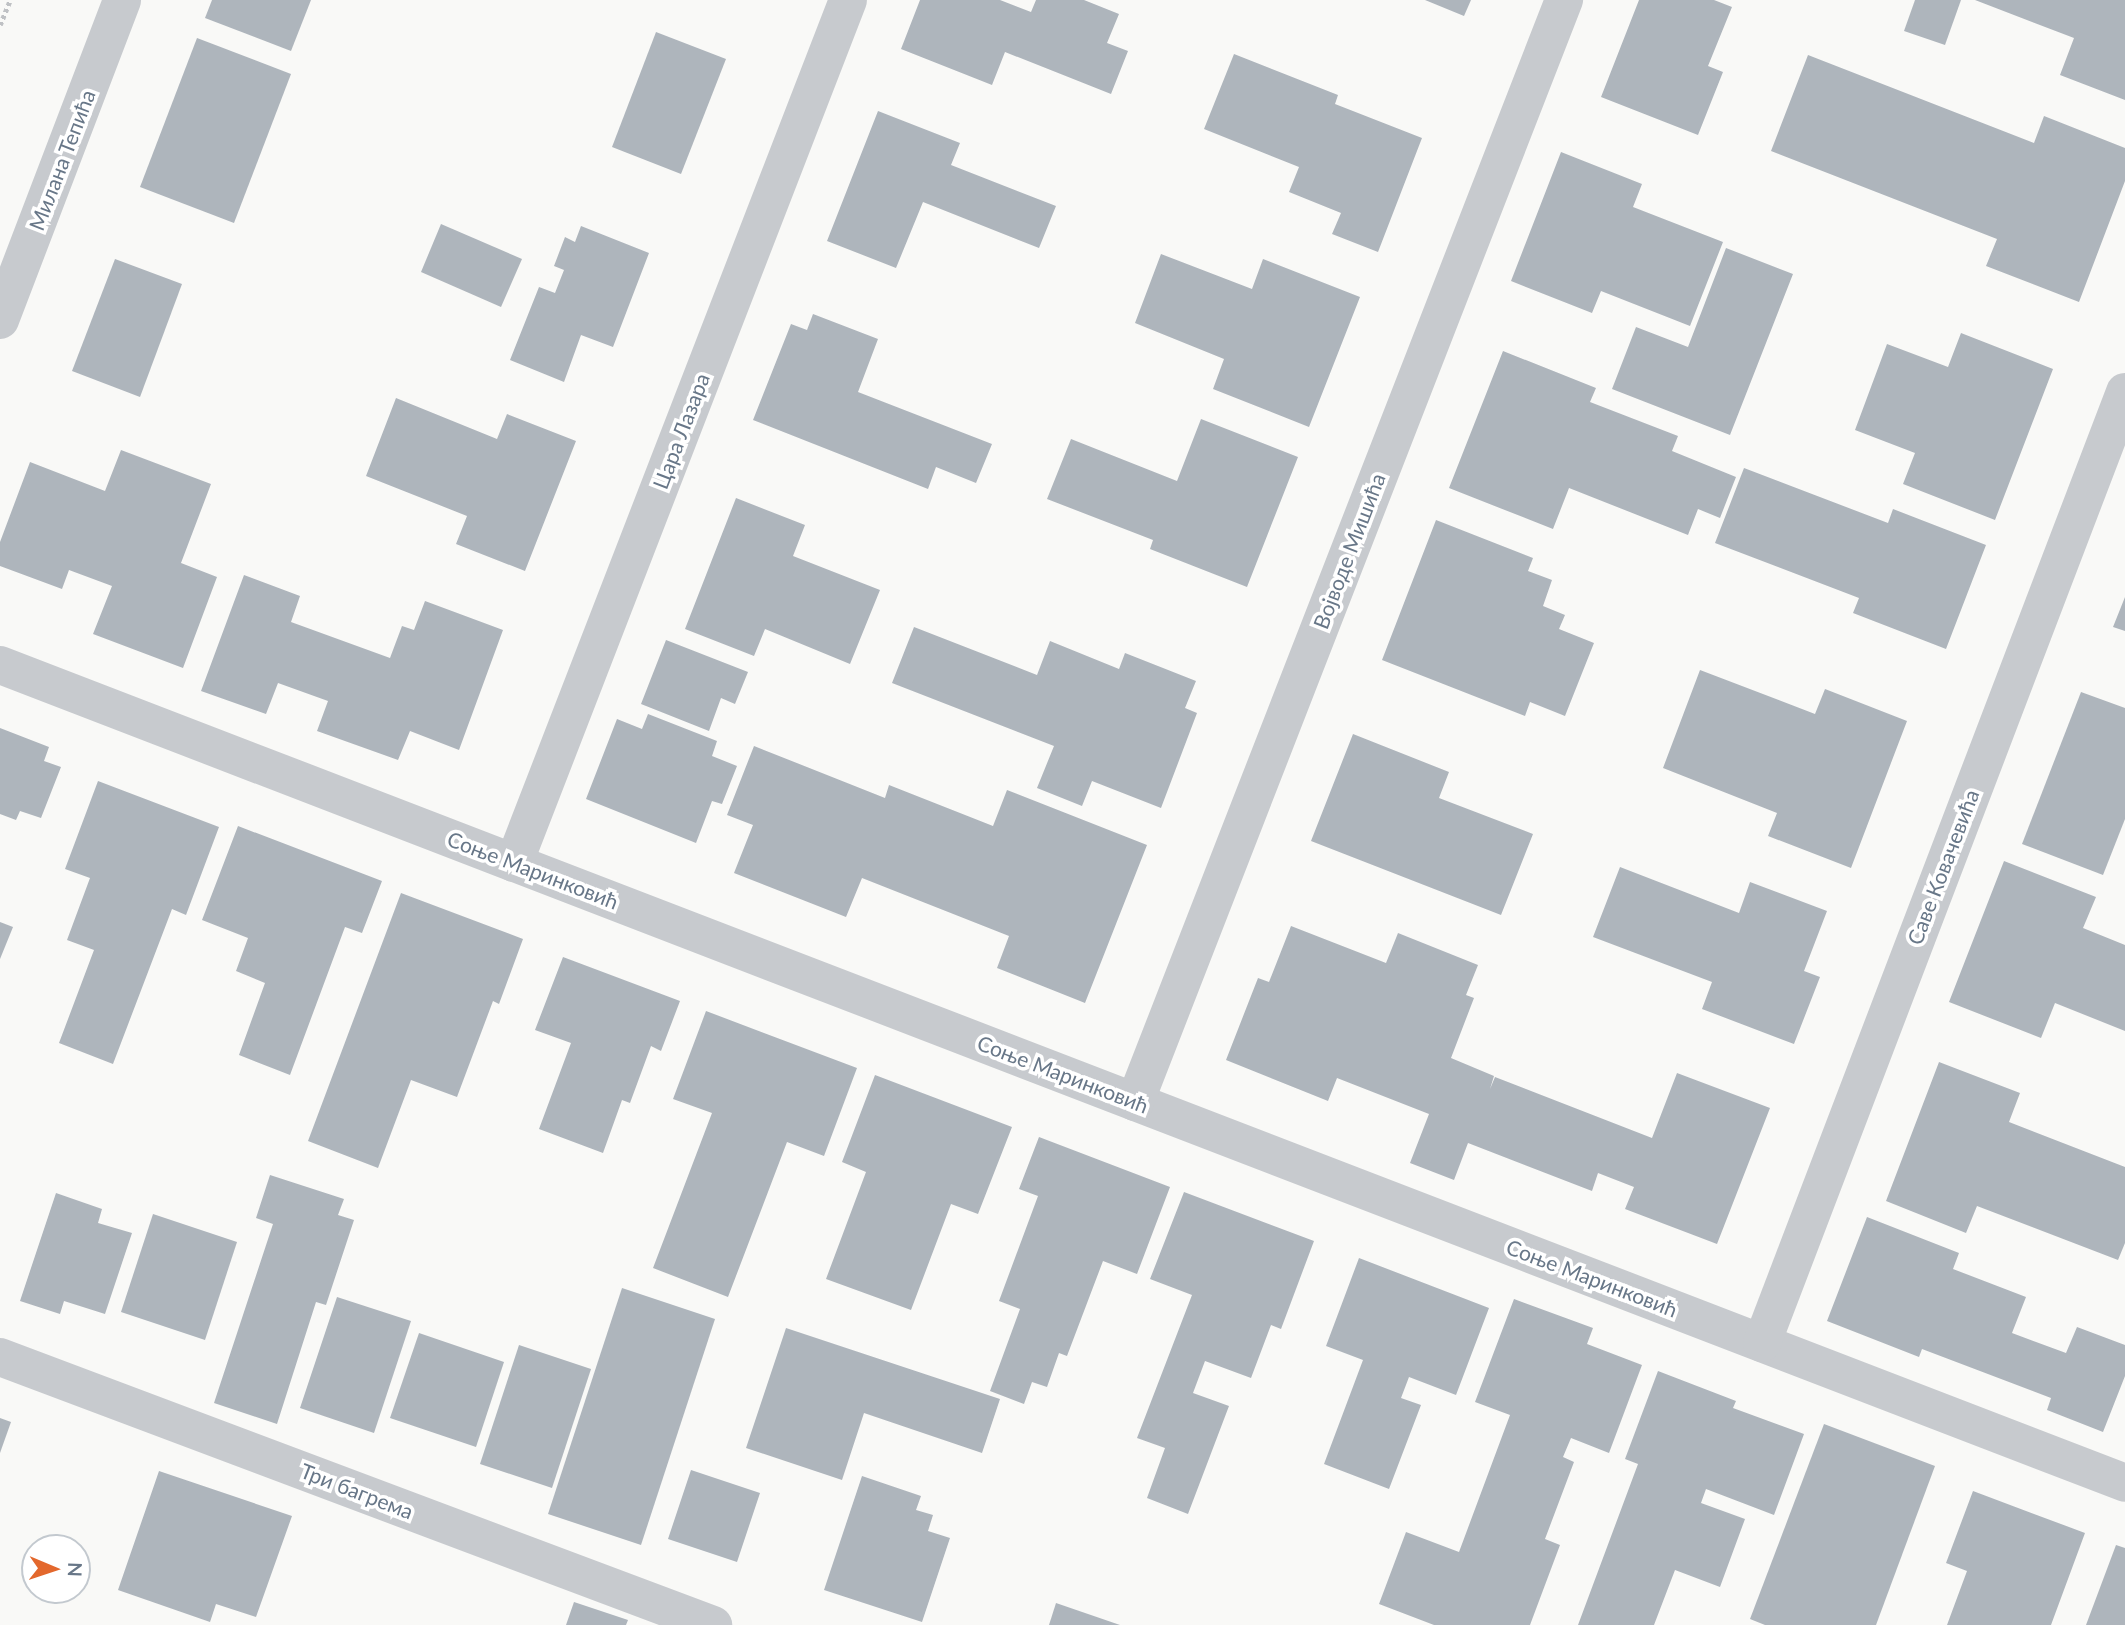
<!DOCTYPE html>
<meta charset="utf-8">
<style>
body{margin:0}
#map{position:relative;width:2125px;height:1625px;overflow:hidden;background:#f9f9f7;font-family:Lato,sans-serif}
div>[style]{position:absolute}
.building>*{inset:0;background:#aeb5bc}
.path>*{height:4.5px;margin-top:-2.25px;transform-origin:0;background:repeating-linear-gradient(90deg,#bfc1c4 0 3.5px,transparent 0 7px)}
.street>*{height:38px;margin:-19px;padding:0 19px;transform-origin:19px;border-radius:19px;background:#c7cace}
span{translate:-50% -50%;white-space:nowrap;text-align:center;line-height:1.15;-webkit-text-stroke:7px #fff;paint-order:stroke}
.street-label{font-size:21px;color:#687788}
.north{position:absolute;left:21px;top:1534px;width:70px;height:70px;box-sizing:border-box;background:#fff;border:2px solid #c3c9cf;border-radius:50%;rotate:92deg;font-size:19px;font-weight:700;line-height:28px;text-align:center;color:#687788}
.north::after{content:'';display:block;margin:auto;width:24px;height:32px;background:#e3682d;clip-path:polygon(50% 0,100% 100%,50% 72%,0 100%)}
</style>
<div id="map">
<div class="building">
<i style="clip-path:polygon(212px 0,311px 0,291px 51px,205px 18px)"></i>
<i style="clip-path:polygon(920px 0,1000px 0,1031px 12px,1036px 0,1084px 0,1119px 14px,1107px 43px,1128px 51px,1111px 94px,1005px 52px,992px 85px,901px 49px)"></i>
<i style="clip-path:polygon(1425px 0,1471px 0,1464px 16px)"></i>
<i style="clip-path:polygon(1639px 0,1714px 0,1732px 7px,1708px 66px,1723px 72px,1698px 135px,1601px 97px)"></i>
<i style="clip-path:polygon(1915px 0,1961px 0,1945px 45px,1904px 31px)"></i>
<i style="clip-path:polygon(1975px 0,2125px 0,2125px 100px,2060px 75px,2074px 38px)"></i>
<i style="clip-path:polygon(656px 32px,726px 59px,681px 174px,612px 147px)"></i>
<i style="clip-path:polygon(197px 38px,291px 74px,234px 223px,140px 187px)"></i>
<i style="clip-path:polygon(1234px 54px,1338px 95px,1335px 104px,1422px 138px,1378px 252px,1332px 234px,1341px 213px,1289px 192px,1299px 167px,1204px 129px)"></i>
<i style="clip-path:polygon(1808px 55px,2034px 143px,2044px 116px,2125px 148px,2125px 181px,2079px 302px,1986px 266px,1997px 239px,1771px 151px)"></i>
<i style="clip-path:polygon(878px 111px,960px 143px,951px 165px,1056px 206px,1039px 248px,923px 202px,896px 268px,827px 241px)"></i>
<i style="clip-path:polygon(1561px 152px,1642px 184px,1633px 207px,1723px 242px,1690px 326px,1601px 291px,1592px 313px,1511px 281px)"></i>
<i style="clip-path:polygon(441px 224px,522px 259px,501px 307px,421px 272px)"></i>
<i style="clip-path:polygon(581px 226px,649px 253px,613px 347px,581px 335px,564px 382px,510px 360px,539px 287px,555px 293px,564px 270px,554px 266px,565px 237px,575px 242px)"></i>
<i style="clip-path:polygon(1726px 248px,1793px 274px,1730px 435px,1612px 389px,1636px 327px,1688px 347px)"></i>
<i style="clip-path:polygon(1161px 254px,1252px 289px,1263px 259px,1360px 297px,1309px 427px,1213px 389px,1224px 359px,1135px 323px)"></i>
<i style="clip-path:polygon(115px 259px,182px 284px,140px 397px,72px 371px)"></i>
<i style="clip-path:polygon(813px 314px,878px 339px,858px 392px,992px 444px,976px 483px,936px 467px,928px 489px,753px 420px,791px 324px,807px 330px)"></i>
<i style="clip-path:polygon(1961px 333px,2053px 369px,1995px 520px,1903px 484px,1915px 453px,1855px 430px,1887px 344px,1948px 367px)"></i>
<i style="clip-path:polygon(1503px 351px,1596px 388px,1590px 402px,1678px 436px,1672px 451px,1736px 477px,1720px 518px,1698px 509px,1688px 535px,1569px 488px,1553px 529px,1449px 488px)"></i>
<i style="clip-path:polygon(396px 398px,497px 439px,507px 414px,576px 441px,525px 571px,456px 544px,467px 516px,366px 476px)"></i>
<i style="clip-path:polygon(1201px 419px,1298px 457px,1247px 587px,1150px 549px,1153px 540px,1047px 499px,1071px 439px,1177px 481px)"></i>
<i style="clip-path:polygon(121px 450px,211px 484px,181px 563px,217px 577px,183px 668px,93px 634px,112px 586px,69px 570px,62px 589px,0 566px,0 542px,30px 462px,105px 491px)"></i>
<i style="clip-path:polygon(1744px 468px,1888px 523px,1893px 509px,1986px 545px,1946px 649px,1853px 613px,1859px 598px,1715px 543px)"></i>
<i style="clip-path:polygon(736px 498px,805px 525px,793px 556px,880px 590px,850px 664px,765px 629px,754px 656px,685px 629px)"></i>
<i style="clip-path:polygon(1436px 520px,1533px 558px,1528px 571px,1552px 580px,1543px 606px,1565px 615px,1559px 629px,1594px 643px,1565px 716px,1530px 702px,1525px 716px,1382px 660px)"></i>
<i style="clip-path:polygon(244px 575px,300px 596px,291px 622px,390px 658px,402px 626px,414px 630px,425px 601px,503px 630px,459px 750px,410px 731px,398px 760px,317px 731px,328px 701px,278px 683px,266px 714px,201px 691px)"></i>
<i style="clip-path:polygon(2125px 597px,2125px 631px,2113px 627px)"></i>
<i style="clip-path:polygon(914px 627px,1037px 675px,1050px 641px,1119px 669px,1125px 653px,1196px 681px,1185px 708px,1197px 713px,1161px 808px,1092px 781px,1082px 806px,1037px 788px,1054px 746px,892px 683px)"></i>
<i style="clip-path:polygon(666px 640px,748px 672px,735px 704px,721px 698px,709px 731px,641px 704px)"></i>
<i style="clip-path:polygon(1700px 670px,1815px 714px,1825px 689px,1907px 721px,1851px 868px,1768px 836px,1777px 813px,1663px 768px)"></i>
<i style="clip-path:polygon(2081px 692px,2125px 708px,2125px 819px,2103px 875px,2022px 844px)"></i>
<i style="clip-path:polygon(648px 714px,717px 741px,712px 756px,737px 766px,722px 804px,712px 801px,696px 843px,586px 799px,617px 719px,642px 729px)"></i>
<i style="clip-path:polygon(0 728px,49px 747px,44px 761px,61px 767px,41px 818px,20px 811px,16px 820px,0 814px)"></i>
<i style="clip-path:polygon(1353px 734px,1449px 772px,1439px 798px,1533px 834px,1501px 915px,1311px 841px)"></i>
<i style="clip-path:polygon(754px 746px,885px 798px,889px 785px,993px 826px,1007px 790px,1147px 845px,1085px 1003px,997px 968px,1009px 936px,862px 878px,846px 917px,734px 873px,753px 825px,727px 815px)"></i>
<i style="clip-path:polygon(98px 781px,219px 827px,186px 915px,172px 909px,113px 1064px,59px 1043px,94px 950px,67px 940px,90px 878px,65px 869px)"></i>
<i style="clip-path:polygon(238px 826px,382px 881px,362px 933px,345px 927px,290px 1075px,239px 1055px,265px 983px,236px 971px,248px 938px,202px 920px)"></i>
<i style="clip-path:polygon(2004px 861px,2096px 897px,2083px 928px,2125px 945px,2125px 1031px,2055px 1003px,2041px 1038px,1949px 1002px)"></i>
<i style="clip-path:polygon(1620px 867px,1739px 913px,1750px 882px,1827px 911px,1804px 971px,1820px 977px,1794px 1044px,1702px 1009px,1712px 982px,1593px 937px)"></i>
<i style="clip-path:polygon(401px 893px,523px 939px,499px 1004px,493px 1001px,457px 1097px,411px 1080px,378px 1168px,308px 1141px)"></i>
<i style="clip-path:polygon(0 922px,13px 927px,0 959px)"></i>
<i style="clip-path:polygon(1291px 926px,1386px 963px,1398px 933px,1478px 965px,1466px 995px,1474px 998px,1451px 1058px,1494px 1076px,1490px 1089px,1495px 1077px,1652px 1138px,1677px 1073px,1770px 1108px,1717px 1244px,1625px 1209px,1634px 1187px,1598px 1173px,1592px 1191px,1468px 1143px,1454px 1180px,1410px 1163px,1429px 1114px,1337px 1078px,1328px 1101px,1226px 1060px,1258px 978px,1269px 982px)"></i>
<i style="clip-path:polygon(563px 957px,680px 1001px,661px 1051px,651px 1046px,630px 1103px,622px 1100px,603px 1153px,539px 1129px,571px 1043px,535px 1030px)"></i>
<i style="clip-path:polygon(706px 1011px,857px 1068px,824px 1156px,787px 1142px,728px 1297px,653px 1268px,712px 1113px,673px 1099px)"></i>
<i style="clip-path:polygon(1939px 1062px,2020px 1093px,2009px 1122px,2125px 1167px,2125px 1243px,2118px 1260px,1977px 1206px,1966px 1233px,1886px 1201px)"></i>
<i style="clip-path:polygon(875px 1075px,1012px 1127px,978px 1214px,951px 1204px,911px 1310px,826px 1279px,866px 1172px,842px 1162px)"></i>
<i style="clip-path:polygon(1039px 1137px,1170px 1187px,1137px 1274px,1103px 1261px,1067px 1356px,1059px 1353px,1047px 1387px,1032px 1382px,1024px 1404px,990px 1391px,1020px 1309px,999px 1301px,1038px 1196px,1019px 1189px)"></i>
<i style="clip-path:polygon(270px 1175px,344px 1199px,338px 1215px,354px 1220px,326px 1305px,316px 1302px,277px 1424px,214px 1403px,273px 1224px,256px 1218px)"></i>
<i style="clip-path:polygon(1184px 1192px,1314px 1241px,1281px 1329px,1271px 1325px,1251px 1378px,1205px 1361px,1193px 1393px,1229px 1406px,1188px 1514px,1147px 1498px,1165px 1448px,1137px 1438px,1192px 1295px,1150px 1279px)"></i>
<i style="clip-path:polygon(56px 1193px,102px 1209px,98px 1223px,132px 1233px,105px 1314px,64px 1301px,60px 1314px,20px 1301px)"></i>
<i style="clip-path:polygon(153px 1214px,237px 1242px,205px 1340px,121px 1312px)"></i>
<i style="clip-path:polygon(1867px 1217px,1959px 1253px,1953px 1269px,2026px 1297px,2012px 1333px,2066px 1353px,2077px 1327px,2125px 1345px,2125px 1376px,2103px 1432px,2047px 1410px,2051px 1398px,1922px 1349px,1919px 1357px,1827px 1321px)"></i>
<i style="clip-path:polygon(1359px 1258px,1489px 1308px,1456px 1395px,1409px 1377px,1401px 1398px,1421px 1405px,1389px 1489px,1324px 1464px,1363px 1360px,1326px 1346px)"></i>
<i style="clip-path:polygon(622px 1288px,715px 1319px,641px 1545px,548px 1514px)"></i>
<i style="clip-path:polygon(337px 1297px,411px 1321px,374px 1433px,300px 1408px)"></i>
<i style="clip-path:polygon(1514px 1299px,1593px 1328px,1587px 1344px,1642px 1365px,1609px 1453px,1571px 1438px,1563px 1457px,1574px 1462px,1545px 1539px,1560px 1545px,1530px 1625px,1434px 1625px,1379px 1604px,1406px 1532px,1459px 1552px,1510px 1415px,1475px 1402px)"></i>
<i style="clip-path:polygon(786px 1328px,1000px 1399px,982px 1453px,864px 1413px,842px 1480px,746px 1448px)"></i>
<i style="clip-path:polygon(419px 1333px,504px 1362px,476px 1447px,390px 1418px)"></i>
<i style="clip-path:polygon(519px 1345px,591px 1369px,552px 1488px,480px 1464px)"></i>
<i style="clip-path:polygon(1658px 1371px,1736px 1401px,1733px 1408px,1804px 1434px,1774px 1515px,1706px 1489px,1701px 1503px,1745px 1519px,1720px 1587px,1675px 1570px,1654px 1625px,1578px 1625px,1638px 1464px,1625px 1459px)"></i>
<i style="clip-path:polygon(0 1418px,11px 1422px,0 1453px)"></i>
<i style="clip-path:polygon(1824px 1424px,1935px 1466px,1876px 1625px,1765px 1625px,1750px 1619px)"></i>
<i style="clip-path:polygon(691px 1470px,760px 1493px,737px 1562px,668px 1539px)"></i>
<i style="clip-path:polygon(159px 1471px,292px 1516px,256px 1617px,216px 1604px,210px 1622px,118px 1590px)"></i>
<i style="clip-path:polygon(862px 1476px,921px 1496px,916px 1510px,933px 1515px,928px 1531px,950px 1538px,922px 1622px,824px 1590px)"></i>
<i style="clip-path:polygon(1973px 1491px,2085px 1533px,2051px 1625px,1947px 1625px,1967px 1571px,1946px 1563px)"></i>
<i style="clip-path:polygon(2116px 1545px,2125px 1548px,2125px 1625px,2086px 1625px)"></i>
<i style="clip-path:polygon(574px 1602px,628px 1620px,626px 1625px,566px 1625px)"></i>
<i style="clip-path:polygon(1056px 1603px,1120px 1625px,1049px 1625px)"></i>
</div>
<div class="path">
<i style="left:0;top:25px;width:27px;rotate:-68deg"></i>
</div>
<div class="street">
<i style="left:0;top:320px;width:342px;rotate:-69.1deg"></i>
<i style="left:0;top:665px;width:2277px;rotate:21.05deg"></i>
<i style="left:514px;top:863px;width:925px;rotate:-68.84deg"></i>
<i style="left:1135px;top:1102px;width:1183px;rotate:-68.73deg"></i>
<i style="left:1762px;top:1343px;width:1018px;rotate:-69.11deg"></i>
<i style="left:0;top:1357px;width:762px;rotate:20.6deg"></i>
</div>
<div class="street-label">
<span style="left:62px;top:160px;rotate:-69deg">Милана Тепића</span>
<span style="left:681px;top:431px;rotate:-69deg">Цара Лазара</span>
<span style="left:1349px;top:551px;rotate:-69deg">Војводе Мишића</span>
<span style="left:1943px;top:867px;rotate:-69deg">Саве Ковачевића</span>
<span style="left:533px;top:870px;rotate:21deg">Соње Маринковић</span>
<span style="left:1063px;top:1074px;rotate:21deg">Соње Маринковић</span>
<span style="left:1592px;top:1278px;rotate:21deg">Соње Маринковић</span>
<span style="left:357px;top:1491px;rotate:21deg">Три багрема</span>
</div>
<div class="north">N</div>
</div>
